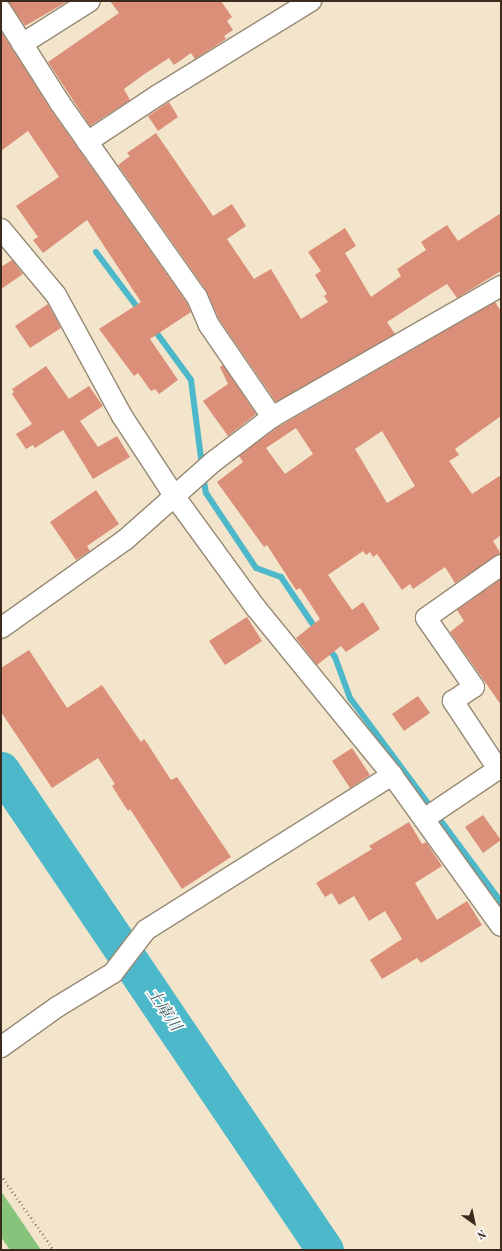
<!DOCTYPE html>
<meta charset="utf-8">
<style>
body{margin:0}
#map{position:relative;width:502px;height:1251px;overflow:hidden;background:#f2e5cb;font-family:"Old Standard TT","Noto Serif JP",serif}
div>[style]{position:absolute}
.green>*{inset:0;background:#86c47b}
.stream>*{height:6px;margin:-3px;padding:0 3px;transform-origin:3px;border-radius:3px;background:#4db8c9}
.river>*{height:37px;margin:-18.5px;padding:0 18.5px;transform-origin:18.5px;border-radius:18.5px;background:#4db8c9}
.building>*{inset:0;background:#db8e78}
.path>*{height:2.5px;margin-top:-1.25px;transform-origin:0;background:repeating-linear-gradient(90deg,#968874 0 1px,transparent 0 4px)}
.roads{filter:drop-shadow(1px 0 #968874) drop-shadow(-1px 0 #968874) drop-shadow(0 1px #968874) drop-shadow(0 -1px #968874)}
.minor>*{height:20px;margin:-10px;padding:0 10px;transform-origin:10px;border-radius:10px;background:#fff}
span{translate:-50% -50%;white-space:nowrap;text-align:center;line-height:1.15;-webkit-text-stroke:3.5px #fff;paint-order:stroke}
.water-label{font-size:16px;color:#426362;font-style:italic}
.frame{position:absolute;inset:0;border:2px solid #3b2a1e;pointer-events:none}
.north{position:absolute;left:454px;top:1203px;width:40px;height:40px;-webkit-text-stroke:3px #fff;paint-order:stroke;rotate:147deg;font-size:11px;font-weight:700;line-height:16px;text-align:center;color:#3b2a1e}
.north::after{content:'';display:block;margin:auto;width:14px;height:18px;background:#3b2a1e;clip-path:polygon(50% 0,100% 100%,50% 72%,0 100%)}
</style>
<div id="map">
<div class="green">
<i style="clip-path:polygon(1px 1191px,41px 1250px,10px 1250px,1px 1237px)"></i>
</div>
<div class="stream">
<i style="left:96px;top:252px;width:74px;rotate:53.3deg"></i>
<i style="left:153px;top:328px;width:64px;rotate:53.8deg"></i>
<i style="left:191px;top:380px;width:87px;rotate:82.7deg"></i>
<i style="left:203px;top:475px;width:18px;rotate:81deg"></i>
<i style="left:206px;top:493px;width:90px;rotate:56.3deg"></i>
<i style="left:256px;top:568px;width:27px;rotate:20deg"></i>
<i style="left:281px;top:577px;width:66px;rotate:56.1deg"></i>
<i style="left:328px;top:648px;width:11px;rotate:52deg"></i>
<i style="left:335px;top:657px;width:44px;rotate:69.9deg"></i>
<i style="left:350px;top:698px;width:254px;rotate:53.5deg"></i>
</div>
<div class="river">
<i style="left:1px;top:770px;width:579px;rotate:55.98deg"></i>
</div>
<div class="building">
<i style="clip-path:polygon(8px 1px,68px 1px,25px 26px)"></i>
<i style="clip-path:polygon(110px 1px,221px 1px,232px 17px,227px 21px,233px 30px,224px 36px,226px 39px,195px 59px,191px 53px,174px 65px,169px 58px,143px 75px,124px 89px,130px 100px,90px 126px,48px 62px,119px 13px)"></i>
<i style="clip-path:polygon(1px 31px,51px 110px,187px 303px,191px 312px,150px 339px,178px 380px,159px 394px,155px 389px,151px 391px,138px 373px,134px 376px,99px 329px,141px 302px,87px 220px,43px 253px,33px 240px,38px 237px,16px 206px,59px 177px,28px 131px,1px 151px)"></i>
<i style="clip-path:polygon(169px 102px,178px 117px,158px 131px,148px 116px)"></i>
<i style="clip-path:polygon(156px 133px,213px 216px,232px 204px,246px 226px,227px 239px,254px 279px,271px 269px,301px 319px,328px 302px,324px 296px,327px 294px,315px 275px,321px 271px,308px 252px,345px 228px,356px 246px,345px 253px,371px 297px,401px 276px,397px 269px,426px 250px,421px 242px,447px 225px,458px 241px,501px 213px,501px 271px,457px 298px,447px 284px,429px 295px,387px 322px,395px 334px,276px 402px,219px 319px,206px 290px,118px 165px,130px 156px,127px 153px)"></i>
<i style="clip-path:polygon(12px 260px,23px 274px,1px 289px,1px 267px)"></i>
<i style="clip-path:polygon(evenodd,495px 302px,501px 311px,501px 416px,455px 449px,459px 455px,449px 461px,472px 494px,501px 475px,501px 535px,493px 541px,501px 554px,455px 583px,445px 567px,413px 589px,410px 584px,402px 590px,377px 554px,373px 557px,370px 552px,366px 555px,363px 551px,328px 575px,352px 610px,363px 602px,380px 629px,346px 652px,341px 646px,317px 665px,296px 638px,320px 619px,300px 588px,296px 590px,267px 545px,264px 547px,217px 482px,243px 462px,239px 456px,278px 427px,495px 302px,296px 428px,313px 454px,285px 474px,266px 448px,296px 428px,495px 302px,382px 431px,415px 486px,387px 503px,355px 449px,382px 431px)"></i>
<i style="clip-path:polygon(48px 304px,61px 328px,30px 348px,15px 326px)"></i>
<i style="clip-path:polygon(223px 365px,256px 414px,228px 436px,203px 401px,228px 384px,220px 367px)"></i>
<i style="clip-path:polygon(46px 366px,69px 399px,89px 386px,103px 406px,80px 421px,98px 447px,117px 436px,130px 457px,93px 479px,63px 430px,35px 448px,33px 445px,26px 449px,16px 434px,32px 424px,12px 394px,14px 392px,12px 389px)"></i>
<i style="clip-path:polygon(96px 490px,119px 524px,87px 546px,90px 551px,76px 560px,50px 522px)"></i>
<i style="clip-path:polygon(501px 579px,501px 705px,450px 632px,464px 621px,457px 610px)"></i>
<i style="clip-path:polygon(247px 617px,262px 641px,225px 665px,209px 641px)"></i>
<i style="clip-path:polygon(29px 650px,67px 708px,102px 685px,141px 742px,144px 739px,147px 743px,171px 780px,177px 777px,231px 857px,182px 889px,130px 809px,128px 811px,112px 786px,115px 784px,98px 758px,52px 788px,1px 712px,1px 668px)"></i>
<i style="clip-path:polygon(418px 696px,430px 713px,404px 731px,392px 714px)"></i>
<i style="clip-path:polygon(352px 748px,370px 775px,350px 788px,332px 761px)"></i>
<i style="clip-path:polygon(483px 815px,501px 840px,483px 853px,465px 827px)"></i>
<i style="clip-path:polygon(409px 822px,422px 844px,426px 842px,442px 866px,415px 883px,437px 920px,467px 901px,482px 925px,421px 963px,417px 958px,382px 979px,370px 960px,402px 939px,385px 911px,369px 921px,354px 896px,339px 905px,332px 893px,325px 897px,316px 883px,372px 849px,369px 846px)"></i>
</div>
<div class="path">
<i style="left:1px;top:1175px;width:92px;rotate:54.8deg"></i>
</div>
<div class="roads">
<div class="minor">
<i style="left:1px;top:10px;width:110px;rotate:57.6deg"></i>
<i style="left:60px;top:103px;width:237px;rotate:54.8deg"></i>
<i style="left:197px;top:297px;width:30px;rotate:67deg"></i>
<i style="left:209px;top:325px;width:112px;rotate:55.6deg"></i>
<i style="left:22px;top:44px;width:80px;rotate:-32.3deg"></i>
<i style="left:87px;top:142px;width:85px;rotate:-33.5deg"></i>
<i style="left:158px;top:95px;width:180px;rotate:-31.6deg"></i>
<i style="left:1px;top:229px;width:86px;rotate:50.2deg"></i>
<i style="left:56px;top:295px;width:138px;rotate:61.4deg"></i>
<i style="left:122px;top:416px;width:97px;rotate:56.8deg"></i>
<i style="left:175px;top:497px;width:137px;rotate:53.9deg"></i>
<i style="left:256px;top:608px;width:215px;rotate:50.8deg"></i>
<i style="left:392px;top:775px;width:186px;rotate:54.2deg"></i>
<i style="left:1px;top:628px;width:152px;rotate:-35.4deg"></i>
<i style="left:125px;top:540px;width:118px;rotate:-41.6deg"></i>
<i style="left:213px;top:462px;width:74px;rotate:-37.3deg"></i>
<i style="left:272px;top:417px;width:264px;rotate:-29.8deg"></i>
<i style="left:424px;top:819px;width:89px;rotate:-34deg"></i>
<i style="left:498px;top:769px;width:82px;rotate:-123.5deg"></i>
<i style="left:453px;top:701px;width:25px;rotate:-34deg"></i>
<i style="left:474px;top:687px;width:84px;rotate:-124.8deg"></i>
<i style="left:426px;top:618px;width:92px;rotate:-35.2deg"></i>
<i style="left:1px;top:1047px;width:69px;rotate:-35.5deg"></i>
<i style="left:57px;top:1007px;width:66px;rotate:-31.3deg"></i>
<i style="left:113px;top:973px;width:54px;rotate:-52.5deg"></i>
<i style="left:146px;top:930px;width:291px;rotate:-32.2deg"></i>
</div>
</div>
<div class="water-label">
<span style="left:163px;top:1010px;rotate:56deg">土庫川</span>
</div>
<div class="frame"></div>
<div class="north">N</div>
</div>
